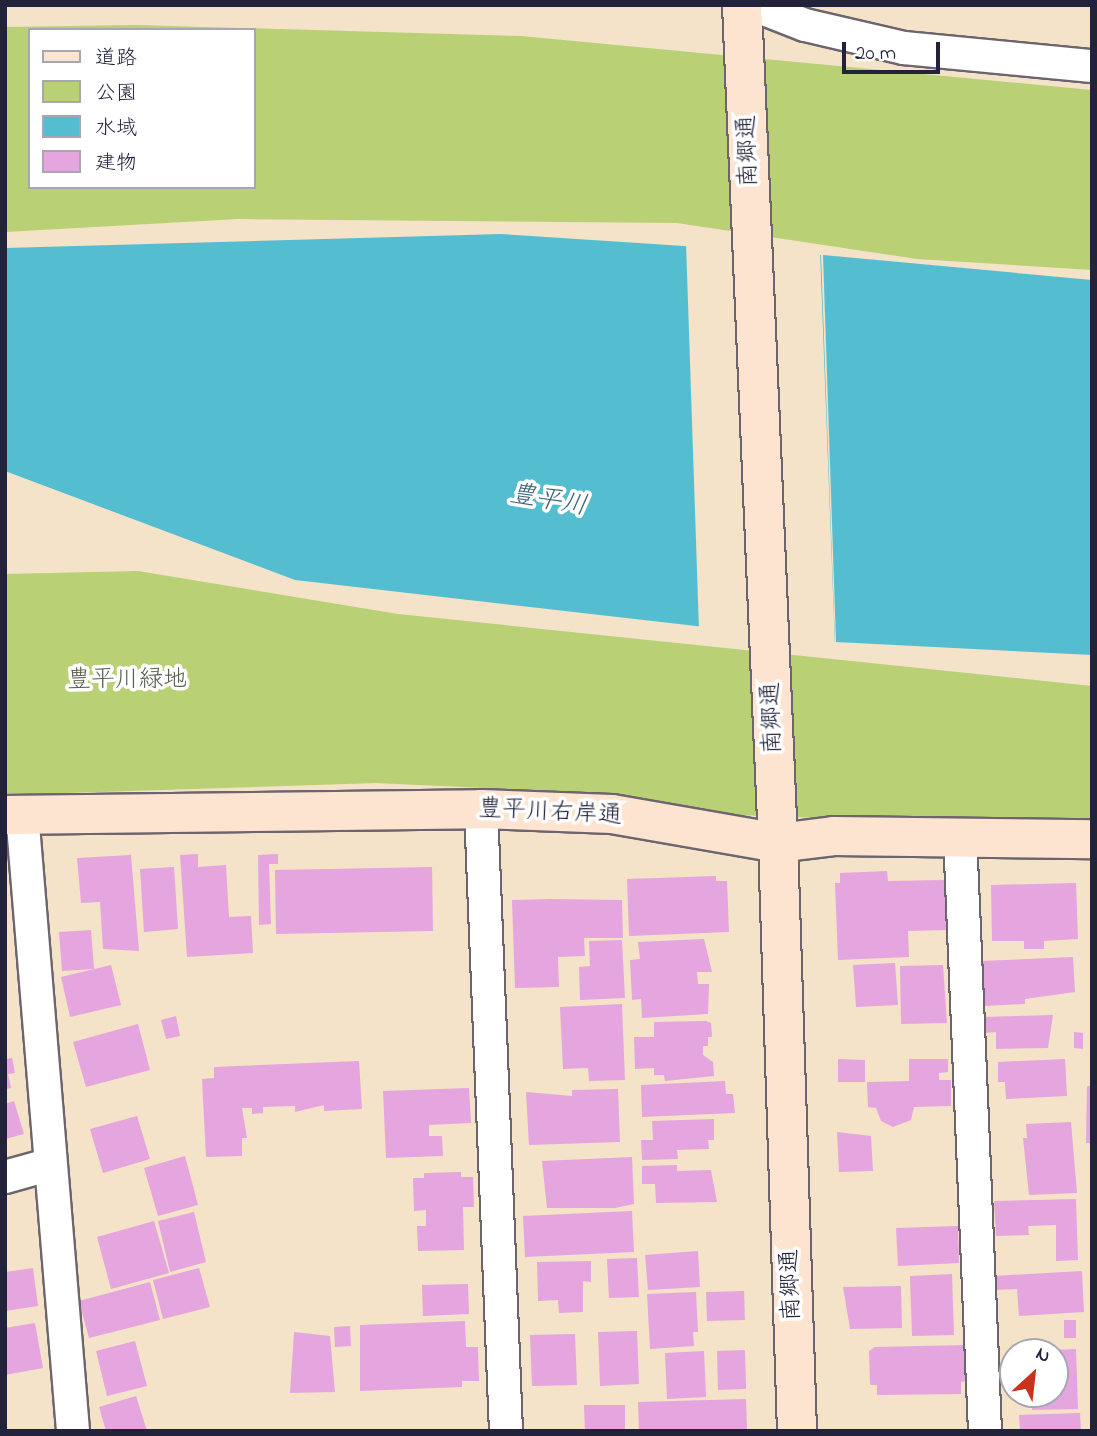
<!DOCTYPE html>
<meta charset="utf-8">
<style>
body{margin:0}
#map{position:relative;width:1097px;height:1436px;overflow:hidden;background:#f4e2c9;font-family:"Indie Flower","Klee One",sans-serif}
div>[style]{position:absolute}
.green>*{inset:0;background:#b9d074}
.water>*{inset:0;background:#54bdd0}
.pier>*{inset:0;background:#f4e2c9}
.building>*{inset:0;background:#e5a5de}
.roads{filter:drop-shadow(2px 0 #6c656d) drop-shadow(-2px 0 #6c656d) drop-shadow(0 2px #6c656d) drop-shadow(0 -2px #6c656d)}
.street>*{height:32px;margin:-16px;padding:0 16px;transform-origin:16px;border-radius:16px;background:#fff}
.secondary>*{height:38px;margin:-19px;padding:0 19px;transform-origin:19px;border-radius:19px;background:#fde4d1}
span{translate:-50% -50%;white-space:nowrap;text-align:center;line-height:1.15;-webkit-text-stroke:7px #fff;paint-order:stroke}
.street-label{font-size:24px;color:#22223b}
.park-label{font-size:24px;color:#575f4f}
.water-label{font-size:26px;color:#366077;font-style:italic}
.frame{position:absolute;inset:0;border:7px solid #22223b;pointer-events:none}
.legend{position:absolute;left:28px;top:28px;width:228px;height:161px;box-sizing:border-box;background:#fff;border:2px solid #a7a7b1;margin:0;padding:9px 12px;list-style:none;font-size:21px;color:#22223b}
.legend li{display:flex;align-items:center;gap:14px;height:35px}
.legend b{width:35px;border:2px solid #a7a7b1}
.north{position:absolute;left:999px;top:1338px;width:70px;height:70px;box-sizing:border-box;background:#fff;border:2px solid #a7a7b1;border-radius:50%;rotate:27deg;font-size:19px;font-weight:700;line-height:28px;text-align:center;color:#22223b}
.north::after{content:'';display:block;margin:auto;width:24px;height:32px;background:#c8321e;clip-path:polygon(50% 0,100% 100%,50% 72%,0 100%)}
.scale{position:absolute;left:842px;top:42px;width:98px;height:32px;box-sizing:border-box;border:4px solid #22223b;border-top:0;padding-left:9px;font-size:21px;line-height:24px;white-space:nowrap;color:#22223b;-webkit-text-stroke:5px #fff;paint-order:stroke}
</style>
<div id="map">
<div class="green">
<i style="clip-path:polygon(evenodd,136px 25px,521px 36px,1092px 90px,1092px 270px,917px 259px,677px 223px,238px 219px,5px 232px,5px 27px,136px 25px,30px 30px,254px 30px,254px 187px,30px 187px,30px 30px)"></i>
<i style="clip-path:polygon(138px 571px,398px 614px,1092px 686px,1092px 827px,704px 814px,570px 792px,376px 783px,5px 795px,5px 574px)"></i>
</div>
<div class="water">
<i style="clip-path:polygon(501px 234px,821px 255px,835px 642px,295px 580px,5px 471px,5px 248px)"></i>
<i style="clip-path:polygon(823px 255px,1092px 280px,1092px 655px,836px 642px)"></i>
</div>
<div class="pier">
<i style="clip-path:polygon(686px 243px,820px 251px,835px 646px,699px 630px)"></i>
</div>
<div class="building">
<i style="clip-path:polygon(198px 854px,198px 867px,226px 865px,229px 917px,251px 916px,253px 953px,187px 957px,180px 855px)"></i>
<i style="clip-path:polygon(278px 854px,278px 864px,269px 864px,271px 924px,259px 925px,258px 855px)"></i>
<i style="clip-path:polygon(131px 855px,139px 951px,103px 949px,100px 902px,81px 903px,77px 858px)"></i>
<i style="clip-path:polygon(174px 867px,178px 929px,144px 932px,140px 869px)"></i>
<i style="clip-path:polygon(432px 867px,433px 931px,276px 934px,275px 870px)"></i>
<i style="clip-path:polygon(887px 871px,888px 881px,946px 880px,948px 930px,908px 931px,909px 957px,838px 960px,835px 883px,840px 883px,840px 873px)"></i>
<i style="clip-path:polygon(716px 876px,716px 881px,727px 881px,729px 932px,629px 936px,627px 879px)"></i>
<i style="clip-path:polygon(1076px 883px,1078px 939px,1044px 941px,1044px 949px,1024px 949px,1024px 941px,992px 941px,991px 885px)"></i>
<i style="clip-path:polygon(552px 899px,622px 900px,623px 938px,584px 938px,585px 956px,558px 957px,559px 987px,515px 988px,512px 900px)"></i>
<i style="clip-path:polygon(91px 930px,94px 969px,62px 971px,59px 932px)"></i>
<i style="clip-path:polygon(704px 939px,712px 972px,697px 972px,698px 984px,709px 984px,708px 1014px,642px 1018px,641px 999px,632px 1000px,630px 960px,640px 959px,638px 942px)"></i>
<i style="clip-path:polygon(622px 940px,625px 998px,580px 1000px,579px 967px,590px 966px,589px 941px)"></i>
<i style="clip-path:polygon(1073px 957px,1075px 992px,1025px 999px,1025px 1004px,983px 1006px,981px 961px)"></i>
<i style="clip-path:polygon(895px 963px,898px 1005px,856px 1007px,853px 965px)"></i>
<i style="clip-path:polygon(111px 965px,121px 1005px,70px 1017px,61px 977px)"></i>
<i style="clip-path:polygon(943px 965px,947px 1023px,901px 1024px,900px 966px)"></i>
<i style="clip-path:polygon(622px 1004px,625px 1080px,589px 1081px,588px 1068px,563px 1069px,560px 1007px)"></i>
<i style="clip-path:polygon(1053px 1015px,1048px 1048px,996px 1049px,996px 1032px,984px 1033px,983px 1017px)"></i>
<i style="clip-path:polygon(176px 1016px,180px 1036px,166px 1039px,161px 1020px)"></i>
<i style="clip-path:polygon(706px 1021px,711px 1023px,712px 1037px,708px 1037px,708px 1046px,703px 1046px,703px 1055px,713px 1062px,714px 1076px,665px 1081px,664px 1075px,654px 1075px,654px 1068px,635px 1069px,634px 1037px,654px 1037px,654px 1022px)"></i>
<i style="clip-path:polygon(138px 1024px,150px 1070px,86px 1087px,73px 1042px)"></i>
<i style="clip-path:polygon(1074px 1032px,1083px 1033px,1083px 1049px,1074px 1048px)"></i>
<i style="clip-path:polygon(12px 1058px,15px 1073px,8px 1074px,11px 1088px,5px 1089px,5px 1059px)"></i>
<i style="clip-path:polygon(838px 1059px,865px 1060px,865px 1082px,838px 1082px)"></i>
<i style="clip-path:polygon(909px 1059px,948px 1059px,948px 1072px,939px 1073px,939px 1080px,951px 1080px,951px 1106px,914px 1107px,911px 1120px,893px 1127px,881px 1121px,876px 1108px,868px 1107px,867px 1082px,909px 1081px)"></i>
<i style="clip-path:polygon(1065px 1059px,1067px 1096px,1006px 1099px,1005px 1082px,998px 1082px,998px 1062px)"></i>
<i style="clip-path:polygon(359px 1061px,362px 1109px,324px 1111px,324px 1105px,295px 1112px,295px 1106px,263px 1107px,263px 1113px,252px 1114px,252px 1108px,242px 1108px,247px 1138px,242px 1138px,242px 1156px,206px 1157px,202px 1079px,214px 1078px,214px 1067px)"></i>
<i style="clip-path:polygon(725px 1081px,726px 1094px,733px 1094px,735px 1113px,642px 1117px,641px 1085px)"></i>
<i style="clip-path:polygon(1087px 1086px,1092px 1086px,1092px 1143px,1086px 1143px)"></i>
<i style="clip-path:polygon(469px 1088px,471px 1123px,429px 1125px,429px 1136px,442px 1136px,443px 1156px,386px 1158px,383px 1091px)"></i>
<i style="clip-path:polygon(618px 1089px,620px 1142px,529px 1145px,526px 1092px,572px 1096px,572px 1090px)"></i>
<i style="clip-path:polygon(14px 1101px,24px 1134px,5px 1139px,5px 1104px)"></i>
<i style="clip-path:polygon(137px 1116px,150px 1159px,103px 1173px,90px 1129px)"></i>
<i style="clip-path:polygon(714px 1119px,714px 1140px,708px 1140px,709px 1149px,677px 1150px,678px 1159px,642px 1160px,641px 1140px,653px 1140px,652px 1121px)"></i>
<i style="clip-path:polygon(1071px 1122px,1077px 1193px,1029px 1195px,1023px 1138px,1027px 1138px,1026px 1124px)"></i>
<i style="clip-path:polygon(837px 1132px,871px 1136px,873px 1171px,839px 1172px)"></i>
<i style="clip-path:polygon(185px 1156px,198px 1205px,158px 1216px,144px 1168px)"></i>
<i style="clip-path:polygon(632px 1157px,634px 1204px,615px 1208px,547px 1208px,542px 1161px)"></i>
<i style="clip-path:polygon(677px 1165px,677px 1171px,711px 1170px,717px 1202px,656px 1203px,655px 1184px,642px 1184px,642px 1166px)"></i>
<i style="clip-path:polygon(461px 1172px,461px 1177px,473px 1177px,474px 1207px,463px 1207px,464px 1250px,418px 1251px,417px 1226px,426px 1226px,426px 1210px,414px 1211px,413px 1178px,424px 1178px,424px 1173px)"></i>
<i style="clip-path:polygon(1076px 1199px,1078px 1260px,1056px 1261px,1056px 1225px,1028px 1226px,1029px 1235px,996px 1236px,994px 1201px)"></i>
<i style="clip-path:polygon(632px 1211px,634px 1252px,525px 1257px,523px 1216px)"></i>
<i style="clip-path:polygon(194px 1212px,206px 1262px,170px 1272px,158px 1221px)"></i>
<i style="clip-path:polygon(154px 1221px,169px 1273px,111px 1289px,97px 1237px)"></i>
<i style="clip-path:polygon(958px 1226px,959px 1263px,898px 1266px,896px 1228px)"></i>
<i style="clip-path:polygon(698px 1251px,700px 1287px,648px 1290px,645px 1255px)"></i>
<i style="clip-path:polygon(637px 1258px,639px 1297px,609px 1298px,607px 1259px)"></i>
<i style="clip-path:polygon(591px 1261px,591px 1282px,583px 1281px,583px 1312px,559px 1313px,558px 1300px,538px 1301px,537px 1262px)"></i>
<i style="clip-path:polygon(33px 1268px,38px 1306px,5px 1311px,5px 1272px)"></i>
<i style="clip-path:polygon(199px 1268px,210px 1307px,163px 1319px,153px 1280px)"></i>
<i style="clip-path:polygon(1082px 1271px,1084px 1312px,1019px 1316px,1017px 1289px,994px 1290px,993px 1276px)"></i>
<i style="clip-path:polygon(952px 1274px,954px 1335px,912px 1336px,910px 1276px)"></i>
<i style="clip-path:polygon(150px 1282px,160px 1320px,89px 1338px,79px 1301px)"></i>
<i style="clip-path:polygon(468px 1284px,469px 1314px,423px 1316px,422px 1285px)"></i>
<i style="clip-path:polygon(901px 1286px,902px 1328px,850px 1329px,843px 1287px)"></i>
<i style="clip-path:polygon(744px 1291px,745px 1320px,707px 1321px,706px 1292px)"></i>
<i style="clip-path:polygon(696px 1292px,698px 1332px,693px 1332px,694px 1346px,650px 1349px,647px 1294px)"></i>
<i style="clip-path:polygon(1064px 1320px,1076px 1320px,1076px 1338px,1064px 1338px)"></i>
<i style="clip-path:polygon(465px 1321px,466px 1347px,478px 1347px,479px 1381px,462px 1381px,462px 1387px,360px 1391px,360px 1325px)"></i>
<i style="clip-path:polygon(35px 1323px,43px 1368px,5px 1375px,5px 1328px)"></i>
<i style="clip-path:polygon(350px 1326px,351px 1346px,335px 1347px,334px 1327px)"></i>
<i style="clip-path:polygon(637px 1331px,639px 1384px,600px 1386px,598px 1332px)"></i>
<i style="clip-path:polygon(294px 1332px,330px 1336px,335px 1392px,290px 1393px)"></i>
<i style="clip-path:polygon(575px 1334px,577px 1385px,532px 1386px,530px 1335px)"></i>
<i style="clip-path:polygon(135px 1341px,147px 1386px,107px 1396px,96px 1351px)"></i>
<i style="clip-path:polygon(966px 1345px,967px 1381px,961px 1382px,961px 1394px,877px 1395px,877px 1385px,870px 1385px,869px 1351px,875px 1347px)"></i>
<i style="clip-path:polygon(1076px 1349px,1078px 1409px,1032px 1410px,1032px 1394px,1055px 1394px,1055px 1350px)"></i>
<i style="clip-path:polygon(745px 1350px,746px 1389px,718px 1390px,717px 1351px)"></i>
<i style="clip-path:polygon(704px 1351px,706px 1397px,667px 1399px,665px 1353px)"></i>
<i style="clip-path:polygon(136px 1396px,147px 1431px,106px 1431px,99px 1407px)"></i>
<i style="clip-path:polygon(746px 1399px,747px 1431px,639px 1431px,638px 1402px)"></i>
<i style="clip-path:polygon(584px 1405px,625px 1405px,625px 1431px,585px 1431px)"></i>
<i style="clip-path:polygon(1080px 1413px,1081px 1431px,1020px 1431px,1019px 1415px)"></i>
</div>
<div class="roads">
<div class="street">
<i style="left:754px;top:5px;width:55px;rotate:21.4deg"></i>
<i style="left:805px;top:25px;width:102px;rotate:13.1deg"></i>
<i style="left:904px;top:48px;width:189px;rotate:5.5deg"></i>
<i style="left:481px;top:809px;width:623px;rotate:87.7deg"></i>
<i style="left:22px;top:813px;width:620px;rotate:85.28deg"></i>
<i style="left:960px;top:835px;width:597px;rotate:87.6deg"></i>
<i style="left:5px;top:1177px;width:45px;rotate:-15.6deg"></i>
</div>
<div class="secondary">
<i style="left:742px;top:5px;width:839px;rotate:87.54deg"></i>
<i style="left:778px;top:843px;width:588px;rotate:88.15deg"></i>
<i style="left:5px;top:815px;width:476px;rotate:-0.7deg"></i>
<i style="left:481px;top:809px;width:131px;rotate:2.2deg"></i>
<i style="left:612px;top:814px;width:169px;rotate:9.9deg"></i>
<i style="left:778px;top:843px;width:56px;rotate:-7.1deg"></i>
<i style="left:834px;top:836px;width:258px;rotate:0.7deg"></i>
</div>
</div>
<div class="street-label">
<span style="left:749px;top:151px;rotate:-92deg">南郷通</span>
<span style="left:773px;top:718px;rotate:-92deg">南郷通</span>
<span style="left:550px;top:813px;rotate:3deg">豊平川右岸通</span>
<span style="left:792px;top:1285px;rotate:-92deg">南郷通</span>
</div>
<div class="park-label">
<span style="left:127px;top:681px">豊平川緑地</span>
</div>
<div class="water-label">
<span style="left:548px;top:502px;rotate:10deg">豊平川</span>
</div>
<div class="frame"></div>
<ul class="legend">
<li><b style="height:9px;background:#fde4d1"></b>道路</li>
<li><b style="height:19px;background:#b9d074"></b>公園</li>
<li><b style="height:19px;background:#54bdd0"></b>水域</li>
<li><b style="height:19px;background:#e5a5de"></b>建物</li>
</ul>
<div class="north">N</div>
<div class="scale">20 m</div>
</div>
